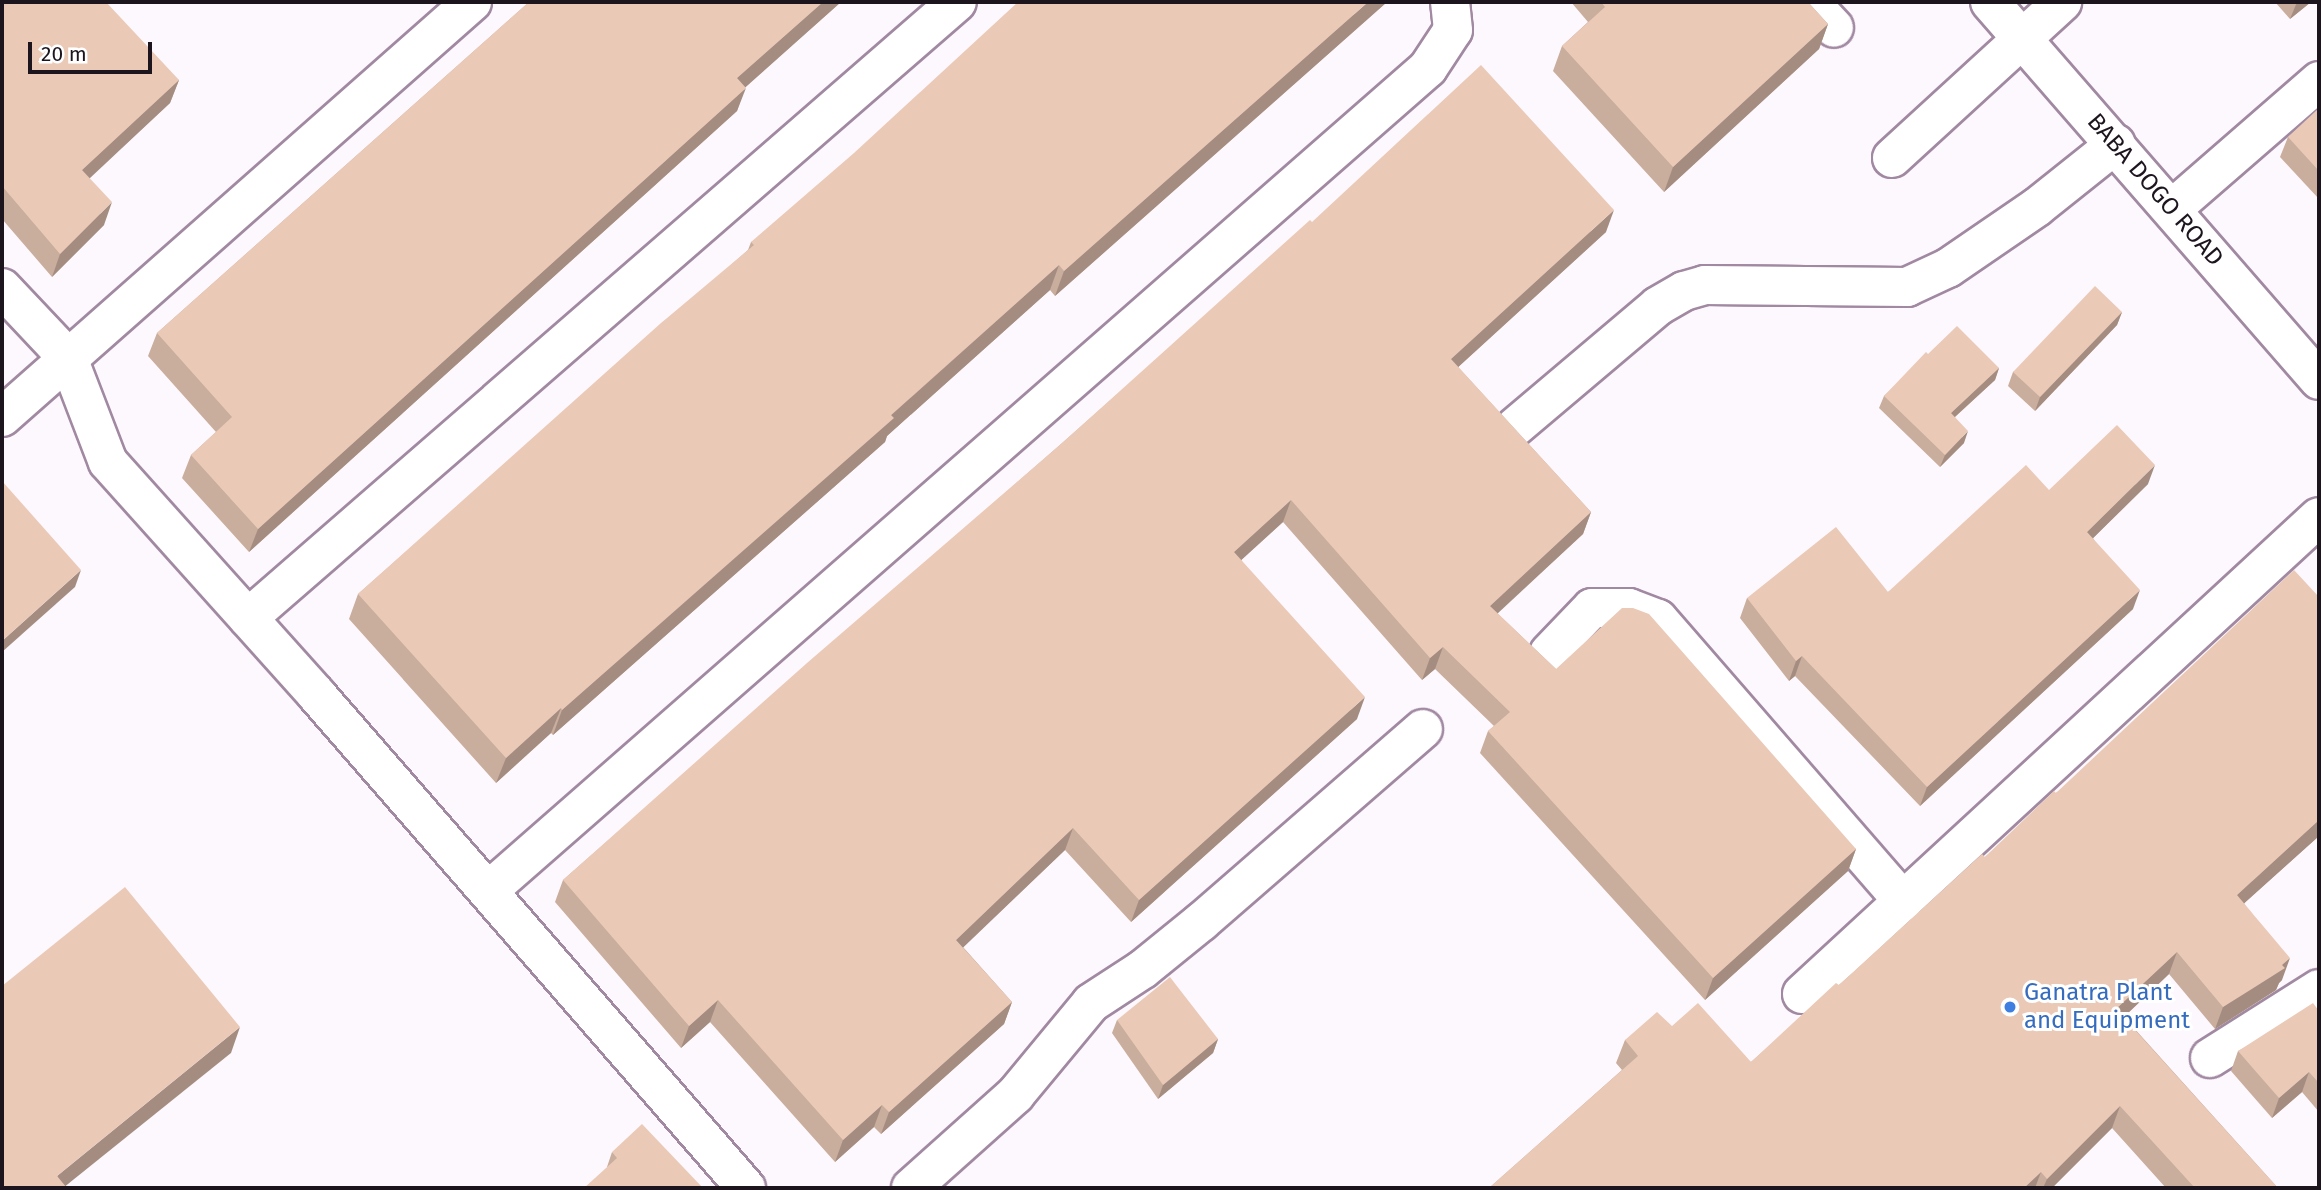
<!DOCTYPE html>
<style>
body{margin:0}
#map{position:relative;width:2321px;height:1190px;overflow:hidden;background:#fdf8fd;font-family:"Fira Sans",sans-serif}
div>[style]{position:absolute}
.roads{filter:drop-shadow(2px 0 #a189a2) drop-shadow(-2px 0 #a189a2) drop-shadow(0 2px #a189a2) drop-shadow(0 -2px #a189a2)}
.minor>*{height:38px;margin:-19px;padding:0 19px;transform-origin:19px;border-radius:19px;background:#fff}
.wall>*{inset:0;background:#c9ad9d}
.shaded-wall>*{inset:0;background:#a48d80}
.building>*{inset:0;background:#eac9b7}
.dots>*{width:19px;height:19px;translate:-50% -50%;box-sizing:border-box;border:4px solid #fff;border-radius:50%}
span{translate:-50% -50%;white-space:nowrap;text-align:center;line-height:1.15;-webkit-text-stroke:6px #fff;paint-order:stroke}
.street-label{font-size:24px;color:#1d151e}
.shop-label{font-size:24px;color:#366cbe}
.left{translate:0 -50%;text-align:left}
.frame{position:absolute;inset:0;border:4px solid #1d151e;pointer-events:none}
.scale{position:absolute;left:28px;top:42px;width:124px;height:32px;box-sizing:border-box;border:4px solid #1d151e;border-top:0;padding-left:9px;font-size:21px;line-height:24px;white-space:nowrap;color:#1d151e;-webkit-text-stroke:5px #fff;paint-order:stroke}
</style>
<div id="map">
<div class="roads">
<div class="minor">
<i style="left:1810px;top:2px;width:35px;rotate:47deg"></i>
<i style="left:1990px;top:2px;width:501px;rotate:48.96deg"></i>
<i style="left:1892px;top:158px;width:231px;rotate:-42.5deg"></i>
<i style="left:2172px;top:209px;width:195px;rotate:-41deg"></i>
<i style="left:2px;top:288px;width:96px;rotate:46.7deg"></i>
<i style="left:68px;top:358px;width:111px;rotate:69deg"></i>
<i style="left:108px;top:462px;width:312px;rotate:48.1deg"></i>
<i style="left:316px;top:694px;width:655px;rotate:48.96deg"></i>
<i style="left:2px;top:417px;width:627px;rotate:-41.44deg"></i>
<i style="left:1515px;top:427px;width:187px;rotate:-40.2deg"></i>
<i style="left:1658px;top:306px;width:30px;rotate:-30deg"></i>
<i style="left:1684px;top:291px;width:22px;rotate:-16deg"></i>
<i style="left:1705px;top:285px;width:202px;rotate:0.6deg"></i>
<i style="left:1907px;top:287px;width:45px;rotate:-24.9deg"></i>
<i style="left:1948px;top:268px;width:108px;rotate:-34.4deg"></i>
<i style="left:2037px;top:207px;width:101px;rotate:-38.6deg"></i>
<i style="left:248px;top:618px;width:939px;rotate:-40.99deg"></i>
<i style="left:1549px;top:653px;width:62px;rotate:-46.3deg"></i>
<i style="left:1592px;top:608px;width:37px"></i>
<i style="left:1629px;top:608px;width:31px;rotate:21deg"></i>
<i style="left:1658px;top:619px;width:374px;rotate:49deg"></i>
<i style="left:488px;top:891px;width:1249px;rotate:-41.2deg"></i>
<i style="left:1428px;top:68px;width:45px;rotate:-56.7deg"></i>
<i style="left:1453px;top:30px;width:28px;rotate:-96deg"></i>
<i style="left:1802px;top:994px;width:703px;rotate:-42.7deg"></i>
<i style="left:2210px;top:1058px;width:129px;rotate:-32.3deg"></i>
<i style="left:911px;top:1188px;width:140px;rotate:-41.8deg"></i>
<i style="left:1015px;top:1095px;width:119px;rotate:-50.4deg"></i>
<i style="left:1091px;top:1003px;width:62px;rotate:-33.2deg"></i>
<i style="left:1143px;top:969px;width:75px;rotate:-39deg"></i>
<i style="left:1201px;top:922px;width:294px;rotate:-41deg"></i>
</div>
</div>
<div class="wall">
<i style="clip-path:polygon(2px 2px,179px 80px,170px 103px,89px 178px,104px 225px,52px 277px,2px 219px)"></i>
<i style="clip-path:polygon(529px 2px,841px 2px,745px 87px,737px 111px,249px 552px,182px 478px,191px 455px,216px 432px,148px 356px,157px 333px)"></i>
<i style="clip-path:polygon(1387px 2px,1055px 296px,1050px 290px,887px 436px,885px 442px,553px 735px,551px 733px,496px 783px,349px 619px,358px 594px,748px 250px,751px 242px)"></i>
<i style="clip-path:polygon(1571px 2px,1808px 2px,1828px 24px,1819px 49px,1664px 192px,1553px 71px,1562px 46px,1588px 22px)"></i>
<i style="clip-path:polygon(2275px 2px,2311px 2px,2290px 19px)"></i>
<i style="clip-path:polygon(2319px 110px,2319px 199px,2280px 157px,2288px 137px)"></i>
<i style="clip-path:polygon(1312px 222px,1606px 232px,1458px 367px,1591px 512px,1583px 534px,1497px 613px,1556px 669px,1856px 849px,1848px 871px,1705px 1000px,1480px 753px,1488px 731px,1494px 726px,1435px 669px,1422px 680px,1283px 522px,1241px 560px,1357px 719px,1131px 922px,1065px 850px,963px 947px,1012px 1002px,1004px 1024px,881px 1134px,874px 1127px,835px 1162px,710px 1022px,681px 1048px,555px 902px,563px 880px,1061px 444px)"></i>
<i style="clip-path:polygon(2122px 312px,2117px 325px,2035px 411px,2008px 386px,2013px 372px)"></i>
<i style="clip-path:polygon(1928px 354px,1999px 368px,1995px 380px,1955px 417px,1964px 443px,1940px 467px,1879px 408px,1884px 396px)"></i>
<i style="clip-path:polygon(2148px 484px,2093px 538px,2133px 609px,1920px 806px,1795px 676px,1789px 681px,1740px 618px,1747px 598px,1888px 592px,2049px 490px)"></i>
<i style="clip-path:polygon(2319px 597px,2319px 836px,2244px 903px,2282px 980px,2279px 983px,2276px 990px,2215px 1029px,2169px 974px,2124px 1017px,2278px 1188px,2166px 1188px,2112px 1128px,2052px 1188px,1489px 1188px,1622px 1070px,1616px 1063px,1625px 1040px,1672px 1026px,1751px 1062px,1985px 857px,2056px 793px)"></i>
<i style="clip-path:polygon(2319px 1011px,2319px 1112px,2302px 1092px,2272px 1118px,2231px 1071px,2238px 1051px)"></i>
<i style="clip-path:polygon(1117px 1020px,1218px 1039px,1213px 1053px,1158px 1099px,1112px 1033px)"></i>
<i style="clip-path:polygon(612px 1152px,703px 1188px,607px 1167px)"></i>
</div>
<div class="shaded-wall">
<i style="clip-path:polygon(823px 2px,841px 2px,729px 102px,737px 78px)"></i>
<i style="clip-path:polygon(1368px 2px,1387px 2px,1055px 296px,1064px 271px)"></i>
<i style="clip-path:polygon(2297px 2px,2311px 2px,2290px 19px)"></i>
<i style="clip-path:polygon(1828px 24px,1819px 49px,1664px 192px,1673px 167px)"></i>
<i style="clip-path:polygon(179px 80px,170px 103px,73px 194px,82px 170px)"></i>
<i style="clip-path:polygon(746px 88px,737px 111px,249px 552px,258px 529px)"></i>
<i style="clip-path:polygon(112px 202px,104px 225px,52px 277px,60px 254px)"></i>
<i style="clip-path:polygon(1614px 210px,1606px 232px,1443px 381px,1451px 359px)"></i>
<i style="clip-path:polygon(1059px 265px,1050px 290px,887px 436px,885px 442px,553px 735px,562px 710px)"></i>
<i style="clip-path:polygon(2122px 312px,2117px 325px,2035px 411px,2040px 397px)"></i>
<i style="clip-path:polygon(1999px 368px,1995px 380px,1946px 425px,1951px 413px)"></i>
<i style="clip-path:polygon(1968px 431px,1964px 443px,1940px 467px,1945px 455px)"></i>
<i style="clip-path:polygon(2155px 465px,2148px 484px,2080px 551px,2087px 532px)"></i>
<i style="clip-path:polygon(1291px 500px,1283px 522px,1226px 574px,1234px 552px)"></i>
<i style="clip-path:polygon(1591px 512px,1583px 534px,1482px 628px,1490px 606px)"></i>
<i style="clip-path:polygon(81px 570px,75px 587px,2px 652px,2px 641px)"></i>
<i style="clip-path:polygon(2140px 590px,2133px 609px,1920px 806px,1927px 787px)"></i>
<i style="clip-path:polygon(1443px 647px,1435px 669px,1422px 680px,1430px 658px)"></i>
<i style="clip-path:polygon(1802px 656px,1795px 676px,1789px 681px,1796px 661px)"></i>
<i style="clip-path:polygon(1365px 697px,1357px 719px,1131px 922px,1139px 900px)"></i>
<i style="clip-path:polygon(561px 708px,551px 733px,496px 783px,506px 758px)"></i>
<i style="clip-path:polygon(2319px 820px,2319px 836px,2229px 917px,2237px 895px)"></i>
<i style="clip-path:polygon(1073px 828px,1065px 850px,948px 962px,956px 940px)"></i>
<i style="clip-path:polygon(1856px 849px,1848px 871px,1705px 1000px,1713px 978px)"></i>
<i style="clip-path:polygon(2177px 952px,2169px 974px,2108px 1032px,2116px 1009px)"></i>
<i style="clip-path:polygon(2290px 958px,2282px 980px,2279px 983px,2276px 990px,2215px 1029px,2223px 1007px)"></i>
<i style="clip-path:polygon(718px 1000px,710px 1022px,681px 1048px,689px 1026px)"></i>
<i style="clip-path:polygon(1012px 1002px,1004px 1024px,881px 1134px,889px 1112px)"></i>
<i style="clip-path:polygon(240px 1027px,231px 1053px,63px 1188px,57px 1176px)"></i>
<i style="clip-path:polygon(1218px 1039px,1213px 1053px,1158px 1099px,1163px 1085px)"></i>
<i style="clip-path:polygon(2309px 1072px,2302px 1092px,2272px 1118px,2279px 1098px)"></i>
<i style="clip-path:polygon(882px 1105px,874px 1127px,835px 1162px,843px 1140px)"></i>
<i style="clip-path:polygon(2120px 1106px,2112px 1128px,2052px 1188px,2043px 1188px,2047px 1179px)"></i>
<i style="clip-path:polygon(2041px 1172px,2035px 1188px,2024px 1188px)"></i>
</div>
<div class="building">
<i style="clip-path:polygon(2px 2px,106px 2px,179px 80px,82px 170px,112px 202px,60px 254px,2px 186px)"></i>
<i style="clip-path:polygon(529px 2px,823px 2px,737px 78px,746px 88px,258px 529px,191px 455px,232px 417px,157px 333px)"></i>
<i style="clip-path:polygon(1018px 2px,1368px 2px,1064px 271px,1059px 265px,891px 415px,894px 418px,562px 710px,561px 708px,506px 758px,358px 594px,661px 323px,754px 245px,751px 242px,854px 153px)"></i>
<i style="clip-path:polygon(1601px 2px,1808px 2px,1828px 24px,1673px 167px,1562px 46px,1605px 7px)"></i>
<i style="clip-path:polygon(1481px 65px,1614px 210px,1451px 359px,1591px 512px,1490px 606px,1556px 669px,1622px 608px,1633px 608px,1649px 614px,1856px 849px,1713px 978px,1488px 731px,1510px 712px,1443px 647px,1430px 658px,1291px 500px,1234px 552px,1365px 697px,1139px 900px,1073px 828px,956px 940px,1012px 1002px,889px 1112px,882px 1105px,843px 1140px,718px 1000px,689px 1026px,563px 880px,807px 663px,1061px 444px,1310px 220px,1312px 222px)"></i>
<i style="clip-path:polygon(2318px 109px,2319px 110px,2319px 171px,2288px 137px)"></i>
<i style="clip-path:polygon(2095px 286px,2122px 312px,2040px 397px,2013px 372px)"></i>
<i style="clip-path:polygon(1957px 326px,1999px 368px,1951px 413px,1968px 431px,1945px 455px,1884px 396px,1926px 352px,1928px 354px)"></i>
<i style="clip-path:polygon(2117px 425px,2155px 465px,2087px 532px,2140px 590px,1927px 787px,1802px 656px,1796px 661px,1747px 598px,1836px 527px,1888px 592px,2026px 465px,2049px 490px)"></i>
<i style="clip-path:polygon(2px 481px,81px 570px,2px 641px)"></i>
<i style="clip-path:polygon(2294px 570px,2319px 597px,2319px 820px,2237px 895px,2290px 958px,2282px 965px,2285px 968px,2223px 1007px,2177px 952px,2116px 1009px,2278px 1188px,2195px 1188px,2120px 1106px,2047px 1179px,2041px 1172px,2024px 1188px,1489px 1188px,1638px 1056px,1625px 1040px,1657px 1012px,1672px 1026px,1698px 1003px,1751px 1062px,1836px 983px,1839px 985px,1982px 854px,1985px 857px,2054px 791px,2056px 793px)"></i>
<i style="clip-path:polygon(125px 887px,240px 1027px,57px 1176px,67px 1188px,2px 1188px,2px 986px)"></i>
<i style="clip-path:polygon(1170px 977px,1218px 1039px,1163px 1085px,1117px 1020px)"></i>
<i style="clip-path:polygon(2313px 1003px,2319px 1011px,2319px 1083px,2309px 1072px,2279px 1098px,2238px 1051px)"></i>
<i style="clip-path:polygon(642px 1124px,703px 1188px,584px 1188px,617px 1158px,612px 1152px)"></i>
</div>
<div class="dots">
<i style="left:2010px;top:1007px;background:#3f7fe0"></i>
</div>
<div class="street-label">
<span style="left:2155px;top:190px;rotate:49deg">BABA DOGO ROAD</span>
</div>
<div class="shop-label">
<span class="left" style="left:2024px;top:1007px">Ganatra Plant<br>and Equipment</span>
</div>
<div class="frame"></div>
<div class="scale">20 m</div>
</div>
